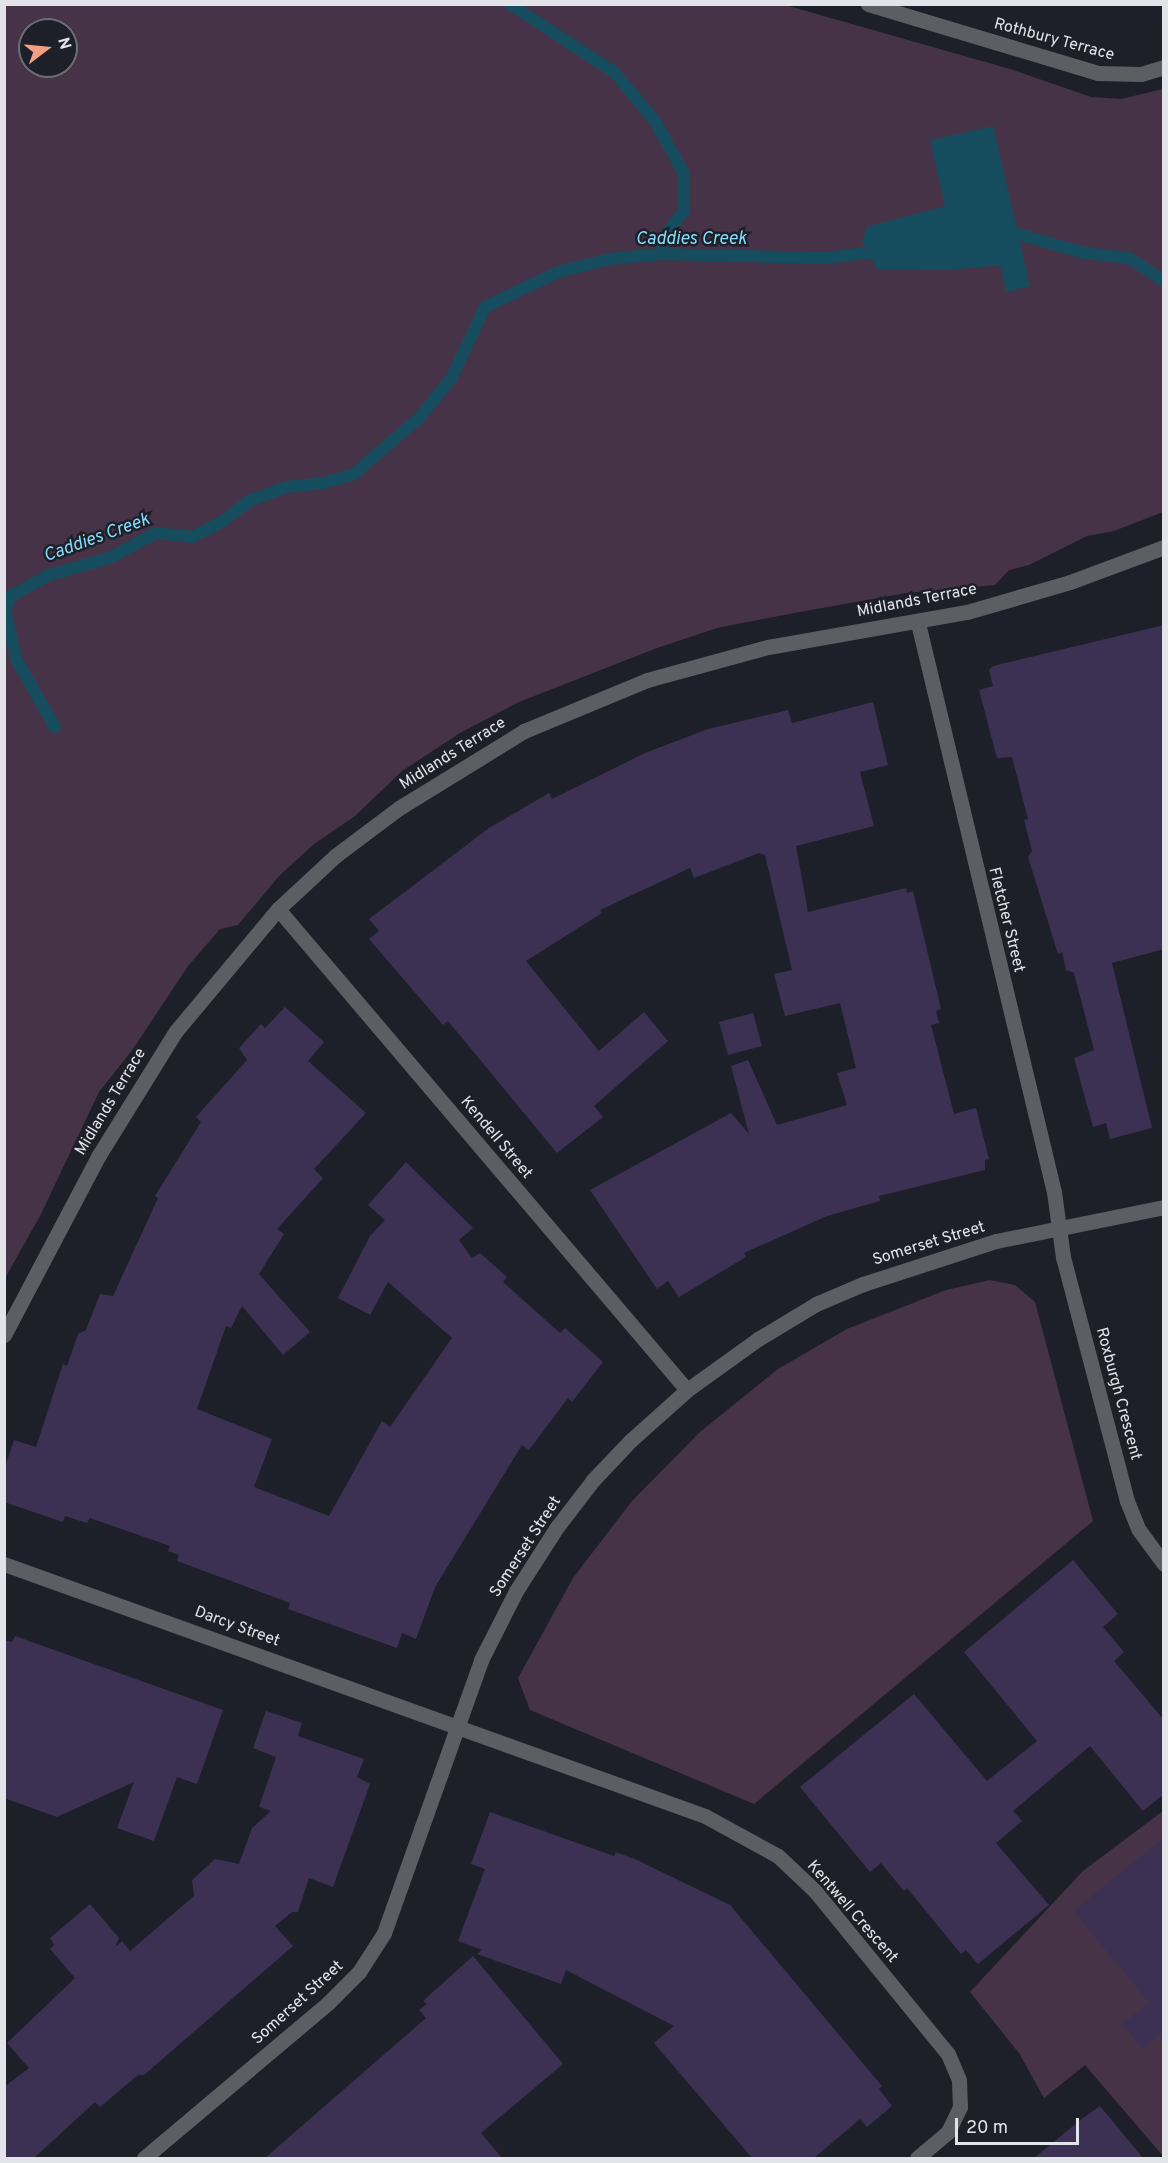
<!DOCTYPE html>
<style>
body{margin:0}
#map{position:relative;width:1168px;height:2163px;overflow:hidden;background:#1e2029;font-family:Overpass,sans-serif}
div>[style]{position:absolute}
.green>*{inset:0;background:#463348}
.water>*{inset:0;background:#164d5e}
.stream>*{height:12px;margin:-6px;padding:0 6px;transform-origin:6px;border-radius:6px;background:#164d5e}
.building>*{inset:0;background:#3c3053}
.minor>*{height:15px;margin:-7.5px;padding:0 7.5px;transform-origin:7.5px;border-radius:7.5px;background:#5b5f63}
span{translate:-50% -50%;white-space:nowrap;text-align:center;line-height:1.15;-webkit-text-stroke:5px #1e2029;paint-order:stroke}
.street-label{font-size:16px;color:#e2e4ea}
.water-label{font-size:18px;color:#87dcfb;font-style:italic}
.frame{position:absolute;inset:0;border:6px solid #e2e4ea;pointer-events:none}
.north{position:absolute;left:18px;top:18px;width:60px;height:60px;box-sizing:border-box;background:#1e2029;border:2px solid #6c6e76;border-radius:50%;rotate:74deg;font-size:16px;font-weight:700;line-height:24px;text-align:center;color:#e2e4ea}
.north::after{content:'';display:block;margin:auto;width:21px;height:27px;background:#f39f84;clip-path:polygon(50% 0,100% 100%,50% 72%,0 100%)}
.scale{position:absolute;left:955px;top:2118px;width:124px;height:27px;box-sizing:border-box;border:3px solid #e2e4ea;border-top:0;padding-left:8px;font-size:18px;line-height:21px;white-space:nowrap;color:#e2e4ea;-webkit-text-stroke:4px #1e2029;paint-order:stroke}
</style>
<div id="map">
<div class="green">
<i style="clip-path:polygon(evenodd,5px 5px,785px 5px,1010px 69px,1091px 97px,1121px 99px,1163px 89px,1163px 512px,1114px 531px,1087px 536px,1029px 565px,1009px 570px,995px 585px,906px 593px,794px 613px,717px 628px,657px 648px,519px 702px,460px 733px,402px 771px,355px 816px,314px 844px,279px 876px,238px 925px,220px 929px,188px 966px,133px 1049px,99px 1092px,40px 1216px,5px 1278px,5px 5px,30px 30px,66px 30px,66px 66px,30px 66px,30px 30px)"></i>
<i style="clip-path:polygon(990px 1280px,1015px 1285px,1035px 1302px,1093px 1521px,754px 1804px,530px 1710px,518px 1678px,573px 1578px,632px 1501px,700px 1432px,778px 1369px,847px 1329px,946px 1290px)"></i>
<i style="clip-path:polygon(1163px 1811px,1163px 2156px,1085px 2065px,1044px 2098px,1019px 2053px,970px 1992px,1083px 1871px)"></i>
</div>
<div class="water">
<i style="clip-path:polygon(993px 126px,1030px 286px,1006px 292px,1000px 265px,950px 270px,877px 269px,862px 241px,867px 227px,945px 206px,930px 140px)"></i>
</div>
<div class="stream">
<i style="left:510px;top:4px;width:124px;rotate:33.2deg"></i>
<i style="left:614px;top:72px;width:64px;rotate:50.1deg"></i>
<i style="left:655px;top:121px;width:58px;rotate:61.2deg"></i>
<i style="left:683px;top:172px;width:40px;rotate:90deg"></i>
<i style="left:683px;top:212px;width:25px;rotate:127deg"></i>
<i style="left:668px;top:232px;width:23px;rotate:110deg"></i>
<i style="left:1004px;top:230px;width:83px;rotate:16deg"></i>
<i style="left:1084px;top:253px;width:45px;rotate:6.3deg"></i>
<i style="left:1129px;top:258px;width:42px;rotate:33.3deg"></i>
<i style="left:12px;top:594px;width:17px;rotate:114deg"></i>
<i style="left:5px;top:610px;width:50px;rotate:77.3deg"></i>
<i style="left:16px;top:659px;width:78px;rotate:60.2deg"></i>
<i style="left:4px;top:600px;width:51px;rotate:-29.1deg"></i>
<i style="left:49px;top:575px;width:62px;rotate:-15.8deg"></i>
<i style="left:109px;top:558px;width:53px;rotate:-28deg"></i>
<i style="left:156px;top:533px;width:36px;rotate:6deg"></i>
<i style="left:192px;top:537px;width:31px;rotate:-27deg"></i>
<i style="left:220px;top:523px;width:39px;rotate:-37deg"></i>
<i style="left:251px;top:500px;width:37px;rotate:-20deg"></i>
<i style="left:286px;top:487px;width:38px;rotate:-6deg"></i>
<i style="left:324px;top:483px;width:31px;rotate:-17deg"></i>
<i style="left:354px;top:474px;width:87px;rotate:-40.8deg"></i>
<i style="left:420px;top:417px;width:51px;rotate:-51.3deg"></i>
<i style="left:452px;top:377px;width:77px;rotate:-64.8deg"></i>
<i style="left:485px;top:307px;width:81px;rotate:-25.6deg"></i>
<i style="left:558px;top:272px;width:54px;rotate:-14deg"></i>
<i style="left:610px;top:259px;width:50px;rotate:-5.7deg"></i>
<i style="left:660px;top:254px;width:165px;rotate:1.4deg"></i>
<i style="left:825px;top:258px;width:57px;rotate:-7deg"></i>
</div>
<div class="building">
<i style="clip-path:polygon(1164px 625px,1164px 949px,1112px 963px,1152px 1128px,1110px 1139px,1106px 1123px,1093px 1127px,1074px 1058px,1094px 1050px,1074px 973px,1066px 970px,1062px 952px,1058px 954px,1028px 857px,1032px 851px,1024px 820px,1028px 819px,1012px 757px,997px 758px,979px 690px,993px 686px,989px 670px,993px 666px)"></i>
<i style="clip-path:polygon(873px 702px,888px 765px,860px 772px,874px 826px,796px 846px,808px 912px,906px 888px,907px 893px,913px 891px,941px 1009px,936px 1011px,939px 1023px,931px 1025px,954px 1114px,976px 1108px,989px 1159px,985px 1160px,985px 1170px,879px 1196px,880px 1201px,827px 1216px,744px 1253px,746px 1257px,679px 1297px,668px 1281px,657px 1289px,590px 1190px,731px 1113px,749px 1134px,731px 1066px,748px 1060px,777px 1125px,847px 1105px,837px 1073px,856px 1068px,840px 1003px,785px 1016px,774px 974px,792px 970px,765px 855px,759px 853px,694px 878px,690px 868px,600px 910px,602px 913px,526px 961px,599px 1051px,644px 1012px,668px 1041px,594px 1106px,603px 1117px,557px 1153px,448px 1021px,443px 1025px,369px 939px,379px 931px,369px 919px,489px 828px,549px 793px,552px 799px,645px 753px,708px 729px,788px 710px,792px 723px)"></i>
<i style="clip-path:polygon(285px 1007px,324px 1042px,308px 1061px,366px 1113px,314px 1169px,323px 1178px,277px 1229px,284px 1234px,259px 1274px,310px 1332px,283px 1355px,242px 1306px,231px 1328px,226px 1326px,197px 1409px,272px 1439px,254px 1487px,329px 1516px,382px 1421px,390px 1427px,452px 1338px,388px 1282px,370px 1315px,338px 1298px,370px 1236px,385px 1220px,368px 1205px,406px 1162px,473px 1228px,459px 1240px,472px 1258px,480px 1253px,507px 1277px,503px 1282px,560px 1333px,565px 1328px,603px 1362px,572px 1402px,568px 1398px,529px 1450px,522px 1445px,435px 1587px,416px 1639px,402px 1633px,397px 1648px,288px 1609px,290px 1603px,177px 1561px,179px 1555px,168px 1551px,170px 1546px,90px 1518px,87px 1523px,65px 1516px,63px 1522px,4px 1502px,4px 1470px,14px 1440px,36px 1447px,63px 1364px,67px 1366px,78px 1334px,86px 1330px,100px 1294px,113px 1296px,158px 1198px,155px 1196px,201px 1122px,196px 1117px,247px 1060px,239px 1048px,261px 1024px,265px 1028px)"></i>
<i style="clip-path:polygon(753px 1013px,762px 1046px,728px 1055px,719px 1022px)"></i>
<i style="clip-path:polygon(1073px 1560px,1118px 1614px,1103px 1627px,1124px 1652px,1114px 1661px,1164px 1720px,1164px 1794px,1143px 1811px,1090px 1746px,1013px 1811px,1022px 1821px,996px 1843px,1049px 1905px,978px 1964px,966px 1950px,961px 1954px,907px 1888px,904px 1891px,881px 1863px,870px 1872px,800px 1787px,914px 1694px,987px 1781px,1037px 1741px,964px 1652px)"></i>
<i style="clip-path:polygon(15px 1636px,223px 1710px,197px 1784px,177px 1777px,154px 1841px,117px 1828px,134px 1782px,57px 1817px,4px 1798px,4px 1640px,12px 1642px)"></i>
<i style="clip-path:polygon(266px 1711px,302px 1723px,298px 1736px,364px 1759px,357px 1777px,370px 1784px,333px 1887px,309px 1878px,298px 1912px,292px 1912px,275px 1926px,293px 1946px,144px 2075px,138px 2075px,100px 2107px,95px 2102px,34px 2158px,4px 2158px,4px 2087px,29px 2068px,7px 2043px,75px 1978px,50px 1949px,54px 1945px,50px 1938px,90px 1904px,119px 1938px,115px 1947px,122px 1941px,130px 1951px,194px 1896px,192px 1880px,215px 1859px,239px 1864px,252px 1828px,271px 1811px,259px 1807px,276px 1757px,253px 1748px)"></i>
<i style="clip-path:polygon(490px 1812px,614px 1856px,616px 1852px,637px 1860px,730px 1905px,882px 2086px,879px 2089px,892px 2106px,867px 2127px,860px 2119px,814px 2158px,752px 2158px,654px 2043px,674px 2026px,566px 1970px,561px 1984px,477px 1954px,482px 1950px,458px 1941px,485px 1869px,471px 1864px)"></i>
<i style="clip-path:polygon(1164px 1837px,1164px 2031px,1143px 2049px,1122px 2024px,1149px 2003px,1074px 1911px)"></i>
<i style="clip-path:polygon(473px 1956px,563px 2064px,481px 2133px,502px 2158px,265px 2158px,426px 2018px,419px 2010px,427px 2004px,423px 2001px)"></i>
<i style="clip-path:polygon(1100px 2106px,1143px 2158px,1034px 2158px,1083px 2118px)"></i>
</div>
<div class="minor">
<i style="left:868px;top:4px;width:240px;rotate:16.7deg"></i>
<i style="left:1098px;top:73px;width:43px;rotate:1.3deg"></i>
<i style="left:1141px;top:74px;width:24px;rotate:-17deg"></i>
<i style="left:918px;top:623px;width:585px;rotate:76.56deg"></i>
<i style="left:1054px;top:1192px;width:66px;rotate:82.1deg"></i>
<i style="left:1063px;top:1257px;width:252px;rotate:75.3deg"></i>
<i style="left:1127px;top:1501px;width:31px;rotate:68deg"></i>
<i style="left:1139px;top:1530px;width:42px;rotate:53.7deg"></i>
<i style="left:278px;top:909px;width:631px;rotate:49.63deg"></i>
<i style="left:4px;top:1335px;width:204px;rotate:-62.2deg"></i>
<i style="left:99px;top:1155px;width:146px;rotate:-58.2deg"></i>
<i style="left:176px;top:1031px;width:159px;rotate:-50.1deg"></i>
<i style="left:278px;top:909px;width:78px;rotate:-42.9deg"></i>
<i style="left:335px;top:856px;width:80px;rotate:-36.9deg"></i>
<i style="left:399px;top:808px;width:147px;rotate:-31.6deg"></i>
<i style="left:524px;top:731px;width:133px;rotate:-22.5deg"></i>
<i style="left:647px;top:680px;width:125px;rotate:-15.3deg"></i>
<i style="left:768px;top:647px;width:202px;rotate:-10deg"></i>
<i style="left:967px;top:612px;width:107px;rotate:-16.2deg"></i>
<i style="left:1070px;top:582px;width:100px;rotate:-20.4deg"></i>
<i style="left:4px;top:1564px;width:745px;rotate:19.77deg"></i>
<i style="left:705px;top:1816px;width:83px;rotate:28.7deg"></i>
<i style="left:778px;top:1856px;width:51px;rotate:43.4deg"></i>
<i style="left:815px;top:1891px;width:210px;rotate:50.8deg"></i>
<i style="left:948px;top:2054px;width:28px;rotate:67deg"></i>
<i style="left:959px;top:2080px;width:27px;rotate:88deg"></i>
<i style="left:960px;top:2107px;width:28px;rotate:116deg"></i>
<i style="left:948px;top:2132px;width:40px;rotate:140deg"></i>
<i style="left:144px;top:2158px;width:242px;rotate:-40.1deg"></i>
<i style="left:329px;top:2002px;width:42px;rotate:-45deg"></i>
<i style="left:359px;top:1972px;width:46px;rotate:-57.3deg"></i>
<i style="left:384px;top:1933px;width:290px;rotate:-70.4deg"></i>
<i style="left:481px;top:1660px;width:77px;rotate:-63.1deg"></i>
<i style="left:516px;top:1591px;width:76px;rotate:-57.4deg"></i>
<i style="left:557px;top:1527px;width:59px;rotate:-52.5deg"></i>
<i style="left:593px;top:1480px;width:54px;rotate:-46.5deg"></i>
<i style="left:630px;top:1441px;width:76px;rotate:-41.8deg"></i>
<i style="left:687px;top:1390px;width:87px;rotate:-35.7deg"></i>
<i style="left:758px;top:1339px;width:68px;rotate:-31.1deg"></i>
<i style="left:816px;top:1304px;width:51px;rotate:-23.1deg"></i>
<i style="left:863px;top:1284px;width:140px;rotate:-17.9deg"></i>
<i style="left:996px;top:1241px;width:171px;rotate:-11.4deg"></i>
</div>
<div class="street-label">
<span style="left:1054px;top:40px;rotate:15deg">Rothbury Terrace</span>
<span style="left:917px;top:601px;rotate:-11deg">Midlands Terrace</span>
<span style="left:453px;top:754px;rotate:-32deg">Midlands Terrace</span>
<span style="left:1006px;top:920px;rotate:76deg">Fletcher Street</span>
<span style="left:111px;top:1102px;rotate:-59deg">Midlands Terrace</span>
<span style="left:496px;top:1138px;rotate:50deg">Kendell Street</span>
<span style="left:929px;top:1244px;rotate:-17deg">Somerset Street</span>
<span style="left:1118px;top:1394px;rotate:75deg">Roxburgh Crescent</span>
<span style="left:526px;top:1547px;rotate:-57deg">Somerset Street</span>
<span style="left:237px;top:1627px;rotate:20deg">Darcy Street</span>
<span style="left:852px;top:1912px;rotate:49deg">Kentwell Crescent</span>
<span style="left:298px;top:2003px;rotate:-42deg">Somerset Street</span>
</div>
<div class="water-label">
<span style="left:691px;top:240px">Caddies Creek</span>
<span style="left:97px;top:539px;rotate:-20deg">Caddies Creek</span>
</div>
<div class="frame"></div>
<div class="north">N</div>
<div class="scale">20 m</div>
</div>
